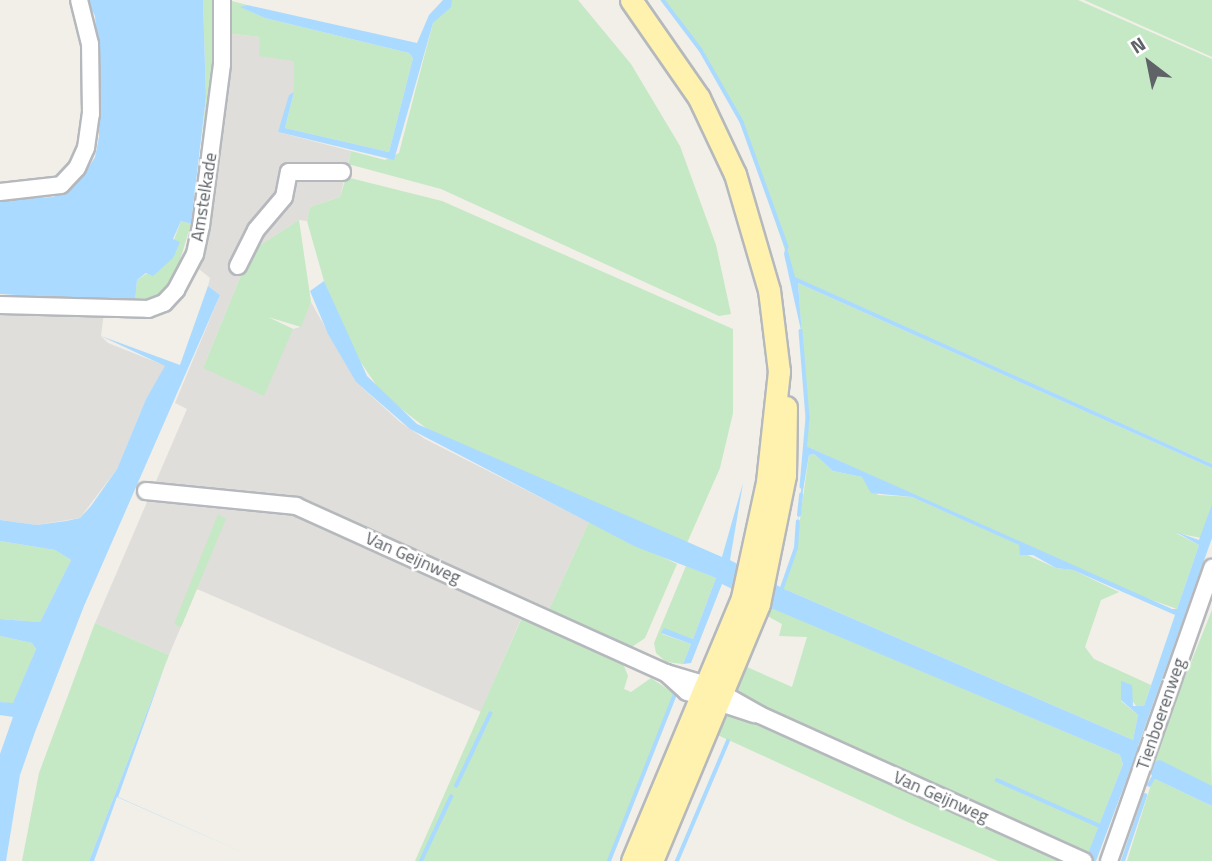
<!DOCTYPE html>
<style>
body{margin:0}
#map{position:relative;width:1212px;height:861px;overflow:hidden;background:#f1efe8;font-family:"Titillium Web",sans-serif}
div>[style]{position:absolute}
.industrial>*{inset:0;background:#e0deda}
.green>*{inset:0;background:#c5e8c5}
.water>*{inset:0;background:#aadaff}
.stream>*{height:3.5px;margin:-1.75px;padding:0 1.75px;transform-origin:1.75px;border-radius:1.75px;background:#aadaff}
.roads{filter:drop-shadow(2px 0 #b5b8bc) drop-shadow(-2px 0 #b5b8bc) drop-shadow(0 2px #b5b8bc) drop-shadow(0 -2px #b5b8bc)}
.minor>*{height:16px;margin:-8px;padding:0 8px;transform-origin:8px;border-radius:8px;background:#fff}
.major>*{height:21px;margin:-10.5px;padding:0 10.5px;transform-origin:10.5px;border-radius:10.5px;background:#fff2af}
span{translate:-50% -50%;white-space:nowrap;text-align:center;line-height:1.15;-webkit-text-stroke:5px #fff;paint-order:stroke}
.street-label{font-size:18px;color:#5f6368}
.north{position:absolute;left:1114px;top:28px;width:70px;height:70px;-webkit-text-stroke:5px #fff;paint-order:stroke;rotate:328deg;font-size:19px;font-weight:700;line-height:28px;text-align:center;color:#5f6368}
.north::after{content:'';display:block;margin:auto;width:24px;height:32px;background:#5f6368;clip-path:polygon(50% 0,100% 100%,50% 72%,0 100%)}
</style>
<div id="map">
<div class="industrial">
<i style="clip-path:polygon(226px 33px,261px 37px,295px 60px,294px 92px,278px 132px,351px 151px,340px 197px,310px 207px,307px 221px,299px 220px,251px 251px,203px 368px,259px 314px,293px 329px,300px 327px,311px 302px,356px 382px,400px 422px,425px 439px,589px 522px,547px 614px,527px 605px,481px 712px,197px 589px,169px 655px,95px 623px,187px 409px,175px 403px,220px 295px,208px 286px,210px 278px,194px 265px)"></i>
<i style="clip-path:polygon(0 311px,104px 312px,101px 336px,108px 343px,166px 366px,146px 399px,117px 469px,80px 518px,37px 525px,0 520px)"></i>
</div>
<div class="green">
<i style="clip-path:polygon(203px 0,217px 0,219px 36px,199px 166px,206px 97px)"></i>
<i style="clip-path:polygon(228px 0,247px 5px,241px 7px,265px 18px,409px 53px,413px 58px,389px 152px,285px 128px,294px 92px,294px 61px,259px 56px,260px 37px,226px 33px)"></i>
<i style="clip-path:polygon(452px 0,578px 0,631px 64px,680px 146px,716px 245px,731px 314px,719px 316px,441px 189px,348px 164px,351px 151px,385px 160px,399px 153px,433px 23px)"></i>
<i style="clip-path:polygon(663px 0,1078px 0,1212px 59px,1212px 464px,794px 277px,742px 122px,701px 50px)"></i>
<i style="clip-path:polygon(1084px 0,1212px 0,1212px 57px)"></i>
<i style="clip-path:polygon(346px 177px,442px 201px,733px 329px,733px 413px,720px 468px,687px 543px,430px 431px,383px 395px,351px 348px,324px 281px,307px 221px,310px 207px,340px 197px)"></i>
<i style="clip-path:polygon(299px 220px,311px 302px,301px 327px,268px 317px,293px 329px,264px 396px,203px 368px,251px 251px)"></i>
<i style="clip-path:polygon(181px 221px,191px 224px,174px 280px,151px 306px,135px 302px,137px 280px,166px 261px)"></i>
<i style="clip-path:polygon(798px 283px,1212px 468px,1212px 504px,1201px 538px,1176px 533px,1199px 545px,1177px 609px,1124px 590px,806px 446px,808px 418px)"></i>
<i style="clip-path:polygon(814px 454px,833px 471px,862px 477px,878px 495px,912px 497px,1020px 545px,1025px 554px,1056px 568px,1073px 570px,1119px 592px,1101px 600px,1085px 647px,1094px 659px,1151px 685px,1144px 706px,1138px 708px,1124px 691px,1121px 701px,1138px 715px,1133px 740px,782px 588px,796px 548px,809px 455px)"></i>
<i style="clip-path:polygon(218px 514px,226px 519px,181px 627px,174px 624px)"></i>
<i style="clip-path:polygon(589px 522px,677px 564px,645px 638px,632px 647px,624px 647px,547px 614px)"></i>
<i style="clip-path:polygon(0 541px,55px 550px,71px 560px,40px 622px,0 619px)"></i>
<i style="clip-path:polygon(686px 566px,716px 578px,693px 639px,664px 629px,662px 634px,691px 644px,683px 664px,666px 662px,656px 653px,654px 643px)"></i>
<i style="clip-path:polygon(763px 604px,1120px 755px,1123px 764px,1088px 854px,770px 714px,731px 689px,740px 664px,792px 687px,807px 637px,779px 636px,782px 624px,760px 612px)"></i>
<i style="clip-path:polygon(1212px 610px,1211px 752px,1212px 788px,1151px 762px)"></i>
<i style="clip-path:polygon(524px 613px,622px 661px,628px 676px,624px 689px,631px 692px,651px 678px,675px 694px,609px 861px,415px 861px)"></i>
<i style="clip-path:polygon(95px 623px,169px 655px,89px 861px,22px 861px,39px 773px)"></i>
<i style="clip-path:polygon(0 636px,32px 643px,36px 649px,13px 704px,0 702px)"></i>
<i style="clip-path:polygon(720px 712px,779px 731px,1070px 861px,998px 861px,912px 824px,711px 732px)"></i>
<i style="clip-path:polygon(1153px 778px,1212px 806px,1212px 861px,1127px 861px)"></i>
</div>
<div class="water">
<i style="clip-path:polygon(87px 0,203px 0,206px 97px,191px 224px,181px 221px,173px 239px,180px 242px,173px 258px,153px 276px,146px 273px,137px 280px,135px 302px,0 294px,0 200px,53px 197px,83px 176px,95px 157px,99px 137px,98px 51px,95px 16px)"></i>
<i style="clip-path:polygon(443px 0,452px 0,451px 7px,433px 23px,394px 160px,278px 132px,289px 95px,294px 92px,285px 128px,389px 152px,413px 58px,409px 53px,265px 18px,240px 7px,247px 5px,417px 43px,429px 15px)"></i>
<i style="clip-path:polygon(786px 244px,795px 277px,1212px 464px,1212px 468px,798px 283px,802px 335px,784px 254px)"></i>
<i style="clip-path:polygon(324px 281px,367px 376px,417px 424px,722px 557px,743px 483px,730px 560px,782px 588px,1133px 740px,1138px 715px,1121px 700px,1121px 681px,1132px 685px,1133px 706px,1144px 706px,1175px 615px,1073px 570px,1056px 568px,1033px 555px,1020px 555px,1019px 545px,912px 497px,871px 493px,862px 477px,833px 471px,814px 454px,809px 455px,797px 526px,806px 446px,1172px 609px,1177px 609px,1199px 545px,1176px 532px,1199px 540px,1212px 504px,1212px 538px,1138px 746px,1140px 757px,1151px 762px,1160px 760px,1212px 786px,1212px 806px,1153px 778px,1148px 768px,1132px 765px,1096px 861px,1085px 861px,1123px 764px,1120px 755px,771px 608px,722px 584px,691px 663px,683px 664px,691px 644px,661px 633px,664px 628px,693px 639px,716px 578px,634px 546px,410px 429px,356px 382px,328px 334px,310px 291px)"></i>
<i style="clip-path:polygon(208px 286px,220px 295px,84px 606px,35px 732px,20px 775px,6px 861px,0 861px,0 754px,13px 717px,0 715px,0 702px,13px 703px,36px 649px,32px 643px,0 636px,0 619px,40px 622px,71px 560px,55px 550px,0 541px,0 520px,37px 525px,66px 521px,80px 518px,91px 506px,117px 469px,146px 399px,165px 366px,101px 336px,180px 365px)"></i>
<i style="clip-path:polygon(164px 668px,118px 797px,263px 861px,117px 797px,94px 861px,89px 861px)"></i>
</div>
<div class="stream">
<i style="left:663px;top:0;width:63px;rotate:52.8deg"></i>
<i style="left:701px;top:50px;width:83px;rotate:60.3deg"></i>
<i style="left:742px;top:122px;width:133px;rotate:70.2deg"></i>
<i style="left:801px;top:331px;width:87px;rotate:85.4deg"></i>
<i style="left:808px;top:418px;width:69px;rotate:95deg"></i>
<i style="left:799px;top:515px;width:20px;rotate:-84deg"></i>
<i style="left:782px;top:588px;width:42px;rotate:-70.7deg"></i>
<i style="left:796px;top:548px;width:26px;rotate:-86deg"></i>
<i style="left:997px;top:780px;width:111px;rotate:24deg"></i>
<i style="left:1149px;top:785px;width:8px;rotate:-60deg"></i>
<i style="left:456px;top:786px;width:80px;rotate:-64.7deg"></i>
<i style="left:421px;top:861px;width:71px;rotate:-64.9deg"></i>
<i style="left:609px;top:861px;width:180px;rotate:-68.4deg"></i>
<i style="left:677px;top:861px;width:130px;rotate:-67deg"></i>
<i style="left:1123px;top:861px;width:69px;rotate:-71.3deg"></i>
</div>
<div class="roads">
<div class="minor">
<i style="left:0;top:192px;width:61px;rotate:-6.5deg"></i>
<i style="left:61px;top:185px;width:23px;rotate:-47deg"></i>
<i style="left:77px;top:168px;width:22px;rotate:-66deg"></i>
<i style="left:86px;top:148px;width:34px;rotate:-82deg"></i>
<i style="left:91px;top:114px;width:70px;rotate:-90.8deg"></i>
<i style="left:90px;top:44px;width:45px;rotate:-104deg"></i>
<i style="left:238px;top:266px;width:40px;rotate:-63.4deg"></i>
<i style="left:256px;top:230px;width:43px;rotate:-49.7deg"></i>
<i style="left:284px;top:197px;width:25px;rotate:-79deg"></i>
<i style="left:289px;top:172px;width:53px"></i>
<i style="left:0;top:305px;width:148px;rotate:1.5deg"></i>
<i style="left:148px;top:309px;width:17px;rotate:-21deg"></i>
<i style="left:164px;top:303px;width:18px;rotate:-47deg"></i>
<i style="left:176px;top:290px;width:41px;rotate:-62.2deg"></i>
<i style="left:195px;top:254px;width:29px;rotate:-78deg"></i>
<i style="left:201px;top:226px;width:163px;rotate:-82.6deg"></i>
<i style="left:222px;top:64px;width:64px;rotate:-90deg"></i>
<i style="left:146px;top:491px;width:151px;rotate:5.7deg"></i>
<i style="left:296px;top:506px;width:406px;rotate:24.3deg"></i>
<i style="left:666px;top:673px;width:43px;rotate:16.3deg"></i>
<i style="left:707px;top:685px;width:61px;rotate:29.5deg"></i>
<i style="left:760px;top:715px;width:355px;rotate:24.3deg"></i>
<i style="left:666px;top:673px;width:28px;rotate:42deg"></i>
<i style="left:687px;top:692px;width:71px;rotate:18.2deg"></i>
<i style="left:1109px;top:861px;width:311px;rotate:-70.6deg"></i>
</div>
<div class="major">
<i style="left:631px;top:0;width:119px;rotate:55.2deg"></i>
<i style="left:699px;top:98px;width:84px;rotate:64.7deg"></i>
<i style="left:735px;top:174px;width:121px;rotate:73.7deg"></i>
<i style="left:769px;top:290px;width:82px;rotate:83deg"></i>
<i style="left:779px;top:371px;width:112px;rotate:96.2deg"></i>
<i style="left:767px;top:482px;width:119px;rotate:102.2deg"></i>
<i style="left:742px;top:598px;width:285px;rotate:112.7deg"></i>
<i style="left:652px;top:861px;width:278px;rotate:-67.4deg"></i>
<i style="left:759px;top:604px;width:132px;rotate:-78.6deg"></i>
<i style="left:785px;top:475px;width:68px;rotate:-89.2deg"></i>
</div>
</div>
<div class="street-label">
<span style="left:204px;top:197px;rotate:-81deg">Amstelkade</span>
<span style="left:413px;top:558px;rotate:24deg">Van Geijnweg</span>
<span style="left:1161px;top:714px;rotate:-71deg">Tienboerenweg</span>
<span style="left:941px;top:797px;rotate:24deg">Van Geijnweg</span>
</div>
<div class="north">N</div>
</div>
